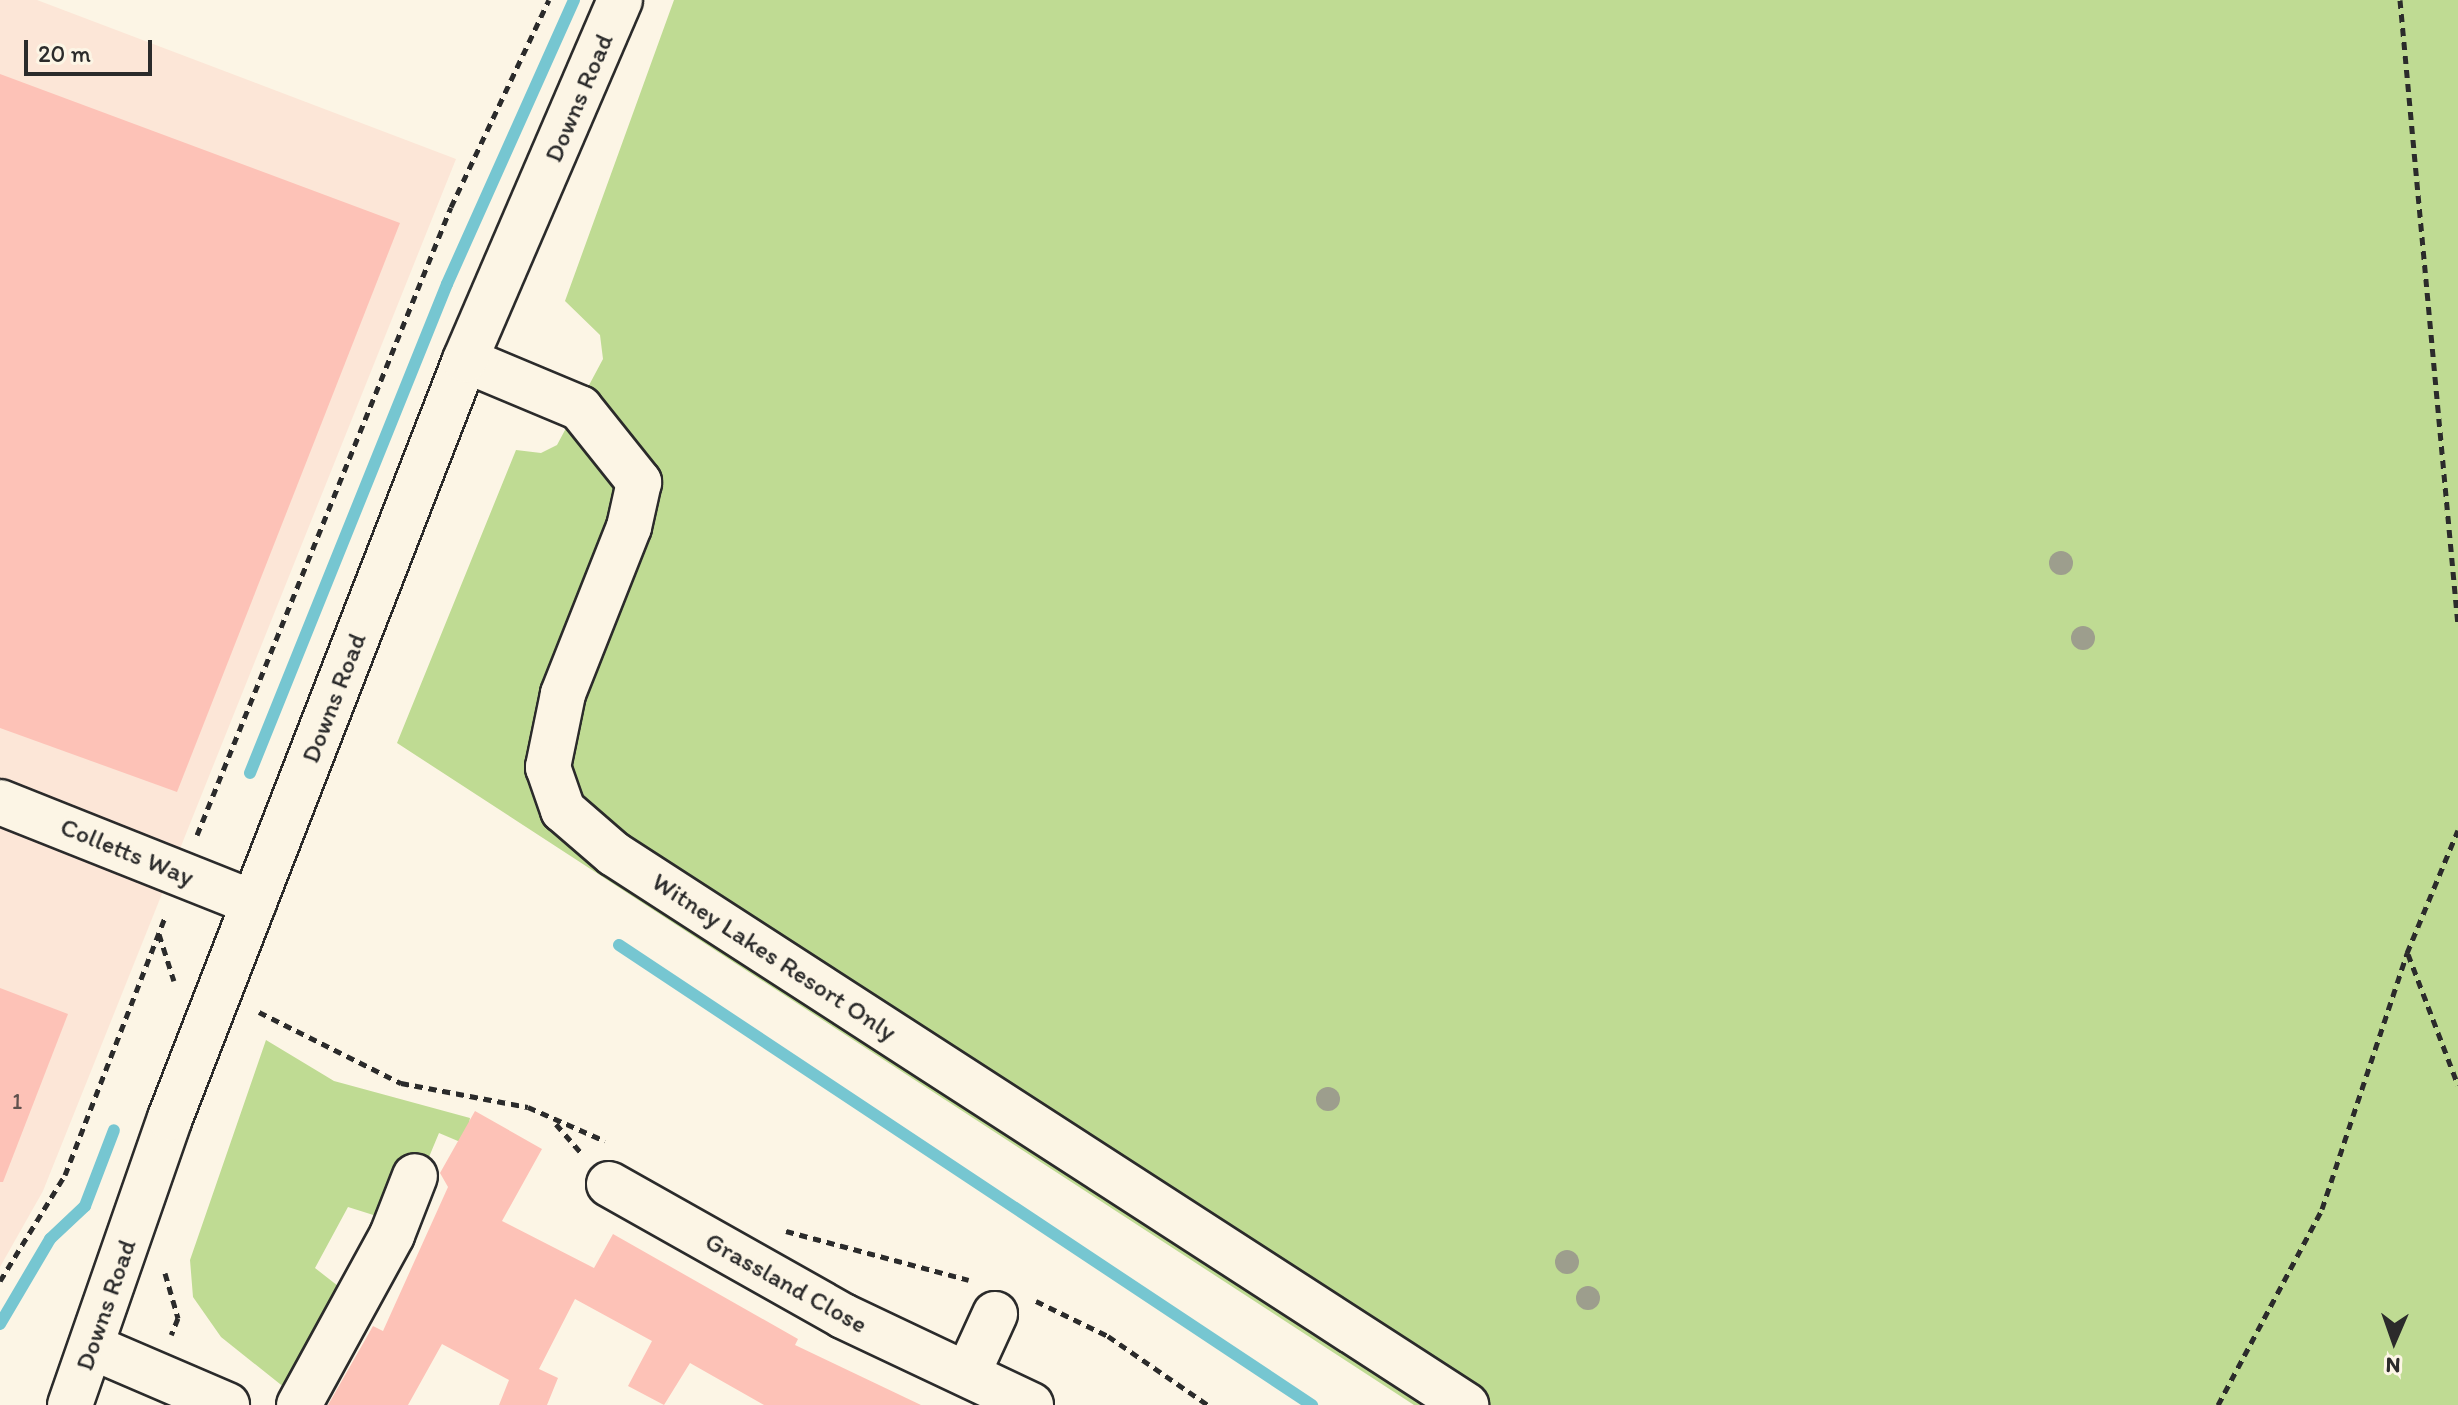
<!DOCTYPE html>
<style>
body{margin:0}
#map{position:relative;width:2458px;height:1405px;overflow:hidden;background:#fcf5e5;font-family:Itim,sans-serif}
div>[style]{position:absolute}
.built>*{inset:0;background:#fce6d7}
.green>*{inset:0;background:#bfdb93}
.stream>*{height:12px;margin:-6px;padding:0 6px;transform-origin:6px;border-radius:6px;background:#76c6d1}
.building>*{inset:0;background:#fdc2b7}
.path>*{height:5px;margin-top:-2.5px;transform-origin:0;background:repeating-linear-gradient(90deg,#2b2b2b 0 8px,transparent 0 14px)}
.roads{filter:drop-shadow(2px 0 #2b2b2b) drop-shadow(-2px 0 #2b2b2b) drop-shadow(0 2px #2b2b2b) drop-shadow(0 -2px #2b2b2b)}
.minor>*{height:44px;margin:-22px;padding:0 22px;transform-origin:22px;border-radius:22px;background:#fcf5e5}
.trees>*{width:24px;height:24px;margin:-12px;border-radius:50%;background:#9d9e8d}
span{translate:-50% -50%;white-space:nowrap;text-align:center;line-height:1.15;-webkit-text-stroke:6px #fcf5e5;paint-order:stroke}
.number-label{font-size:22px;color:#60514e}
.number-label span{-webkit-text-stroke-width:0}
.street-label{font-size:26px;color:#2b2b2b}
.north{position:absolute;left:2354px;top:1301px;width:80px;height:80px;-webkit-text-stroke:6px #fcf5e5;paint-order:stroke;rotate:182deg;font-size:22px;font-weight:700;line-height:32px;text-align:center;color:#2b2b2b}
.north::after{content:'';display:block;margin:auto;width:28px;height:36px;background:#2b2b2b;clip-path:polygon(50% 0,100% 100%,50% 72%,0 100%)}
.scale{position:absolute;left:24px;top:40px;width:128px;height:36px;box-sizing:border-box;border:4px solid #2b2b2b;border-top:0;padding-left:10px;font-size:24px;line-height:28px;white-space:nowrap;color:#2b2b2b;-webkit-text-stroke:6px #fcf5e5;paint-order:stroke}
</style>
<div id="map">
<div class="built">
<i style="clip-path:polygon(0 0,37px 0,456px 159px,43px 1191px,0 1267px)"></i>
</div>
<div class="green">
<i style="clip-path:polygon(674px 0,2458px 0,2458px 1405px,1414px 1405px,397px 743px,516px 450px,541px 453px,557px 445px,603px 359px,600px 335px,565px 301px)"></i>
<i style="clip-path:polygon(266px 1040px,334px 1081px,470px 1118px,465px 1144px,439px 1133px,429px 1157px,413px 1160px,386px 1219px,348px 1207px,315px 1268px,347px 1293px,285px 1388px,221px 1337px,193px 1297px,190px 1260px)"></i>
</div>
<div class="stream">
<i style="left:250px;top:773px;width:527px;rotate:-68.06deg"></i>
<i style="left:447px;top:284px;width:311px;rotate:-65.9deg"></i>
<i style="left:619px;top:945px;width:832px;rotate:33.58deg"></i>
<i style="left:0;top:1324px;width:99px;rotate:-59.5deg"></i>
<i style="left:50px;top:1239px;width:48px;rotate:-43.3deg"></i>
<i style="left:85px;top:1206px;width:81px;rotate:-69.1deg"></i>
</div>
<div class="building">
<i style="clip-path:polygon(0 74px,400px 223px,177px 792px,0 728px)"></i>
<i style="clip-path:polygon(0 988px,68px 1014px,3px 1182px,0 1182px)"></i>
<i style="clip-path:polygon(475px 1111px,542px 1149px,502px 1221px,594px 1268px,613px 1234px,798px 1339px,795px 1345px,921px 1405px,764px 1405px,690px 1363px,664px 1405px,628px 1386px,652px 1341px,575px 1299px,539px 1369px,558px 1378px,547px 1405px,499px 1405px,509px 1380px,442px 1344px,408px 1405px,328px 1405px,373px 1326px,383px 1331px,448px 1187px,440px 1173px)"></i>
</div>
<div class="path">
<i style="left:2400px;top:0;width:628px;rotate:84.7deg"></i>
<i style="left:197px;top:835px;width:677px;rotate:-67.98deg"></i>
<i style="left:451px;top:207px;width:229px;rotate:-64.7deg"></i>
<i style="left:159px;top:934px;width:49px;rotate:72.3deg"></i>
<i style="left:2408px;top:954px;width:140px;rotate:69.1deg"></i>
<i style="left:259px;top:1012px;width:159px;rotate:26.6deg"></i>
<i style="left:401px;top:1083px;width:129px;rotate:10.7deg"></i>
<i style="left:528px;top:1107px;width:84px;rotate:23.8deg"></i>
<i style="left:556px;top:1124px;width:38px;rotate:49deg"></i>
<i style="left:786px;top:1231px;width:189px;rotate:15deg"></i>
<i style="left:165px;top:1273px;width:47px;rotate:73.9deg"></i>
<i style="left:178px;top:1318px;width:18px;rotate:112deg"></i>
<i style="left:0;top:1281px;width:124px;rotate:-58.5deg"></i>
<i style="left:65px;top:1175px;width:279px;rotate:-68.8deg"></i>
<i style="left:1036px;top:1301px;width:80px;rotate:25.9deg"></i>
<i style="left:1108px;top:1336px;width:121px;rotate:34.6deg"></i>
<i style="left:2218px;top:1405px;width:222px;rotate:-62deg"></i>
<i style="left:2322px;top:1209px;width:270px;rotate:-71.6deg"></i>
<i style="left:2407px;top:953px;width:133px;rotate:-67.5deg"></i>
</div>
<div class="roads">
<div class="minor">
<i style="left:465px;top:360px;width:125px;rotate:22.7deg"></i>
<i style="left:580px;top:408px;width:95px;rotate:51.4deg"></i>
<i style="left:639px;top:482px;width:46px;rotate:102.5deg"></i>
<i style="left:629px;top:527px;width:180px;rotate:111.6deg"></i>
<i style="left:563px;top:694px;width:75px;rotate:101.6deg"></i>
<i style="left:548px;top:767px;width:46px;rotate:70.8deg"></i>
<i style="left:563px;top:810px;width:67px;rotate:40.8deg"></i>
<i style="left:614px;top:854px;width:1015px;rotate:32.89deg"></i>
<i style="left:0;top:802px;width:273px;rotate:21.7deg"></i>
<i style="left:609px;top:1184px;width:269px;rotate:29.4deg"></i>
<i style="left:843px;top:1316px;width:208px;rotate:25.3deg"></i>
<i style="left:92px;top:1347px;width:147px;rotate:23.2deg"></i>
<i style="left:968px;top:1373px;width:65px;rotate:-65.4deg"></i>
<i style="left:70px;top:1405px;width:304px;rotate:-70.8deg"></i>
<i style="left:170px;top:1118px;width:813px;rotate:-68.73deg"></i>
<i style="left:465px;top:360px;width:392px;rotate:-66.7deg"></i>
<i style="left:299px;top:1405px;width:194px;rotate:-61.3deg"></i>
<i style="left:392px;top:1235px;width:63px;rotate:-68.7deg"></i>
</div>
</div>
<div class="trees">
<i style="left:2061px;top:563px"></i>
<i style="left:2083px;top:638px"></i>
<i style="left:1328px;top:1099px"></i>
<i style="left:1567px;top:1262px"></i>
<i style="left:1588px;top:1298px"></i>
</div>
<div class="number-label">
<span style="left:17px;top:1102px">1</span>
</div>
<div class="street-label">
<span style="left:579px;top:98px;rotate:-67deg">Downs Road</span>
<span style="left:334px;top:698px;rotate:-69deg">Downs Road</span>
<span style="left:127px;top:852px;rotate:22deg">Colletts Way</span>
<span style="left:774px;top:957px;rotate:33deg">Witney Lakes Resort Only</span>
<span style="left:786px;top:1283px;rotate:29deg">Grassland Close</span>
<span style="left:106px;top:1305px;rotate:-71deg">Downs Road</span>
</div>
<div class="north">N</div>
<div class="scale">20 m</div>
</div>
